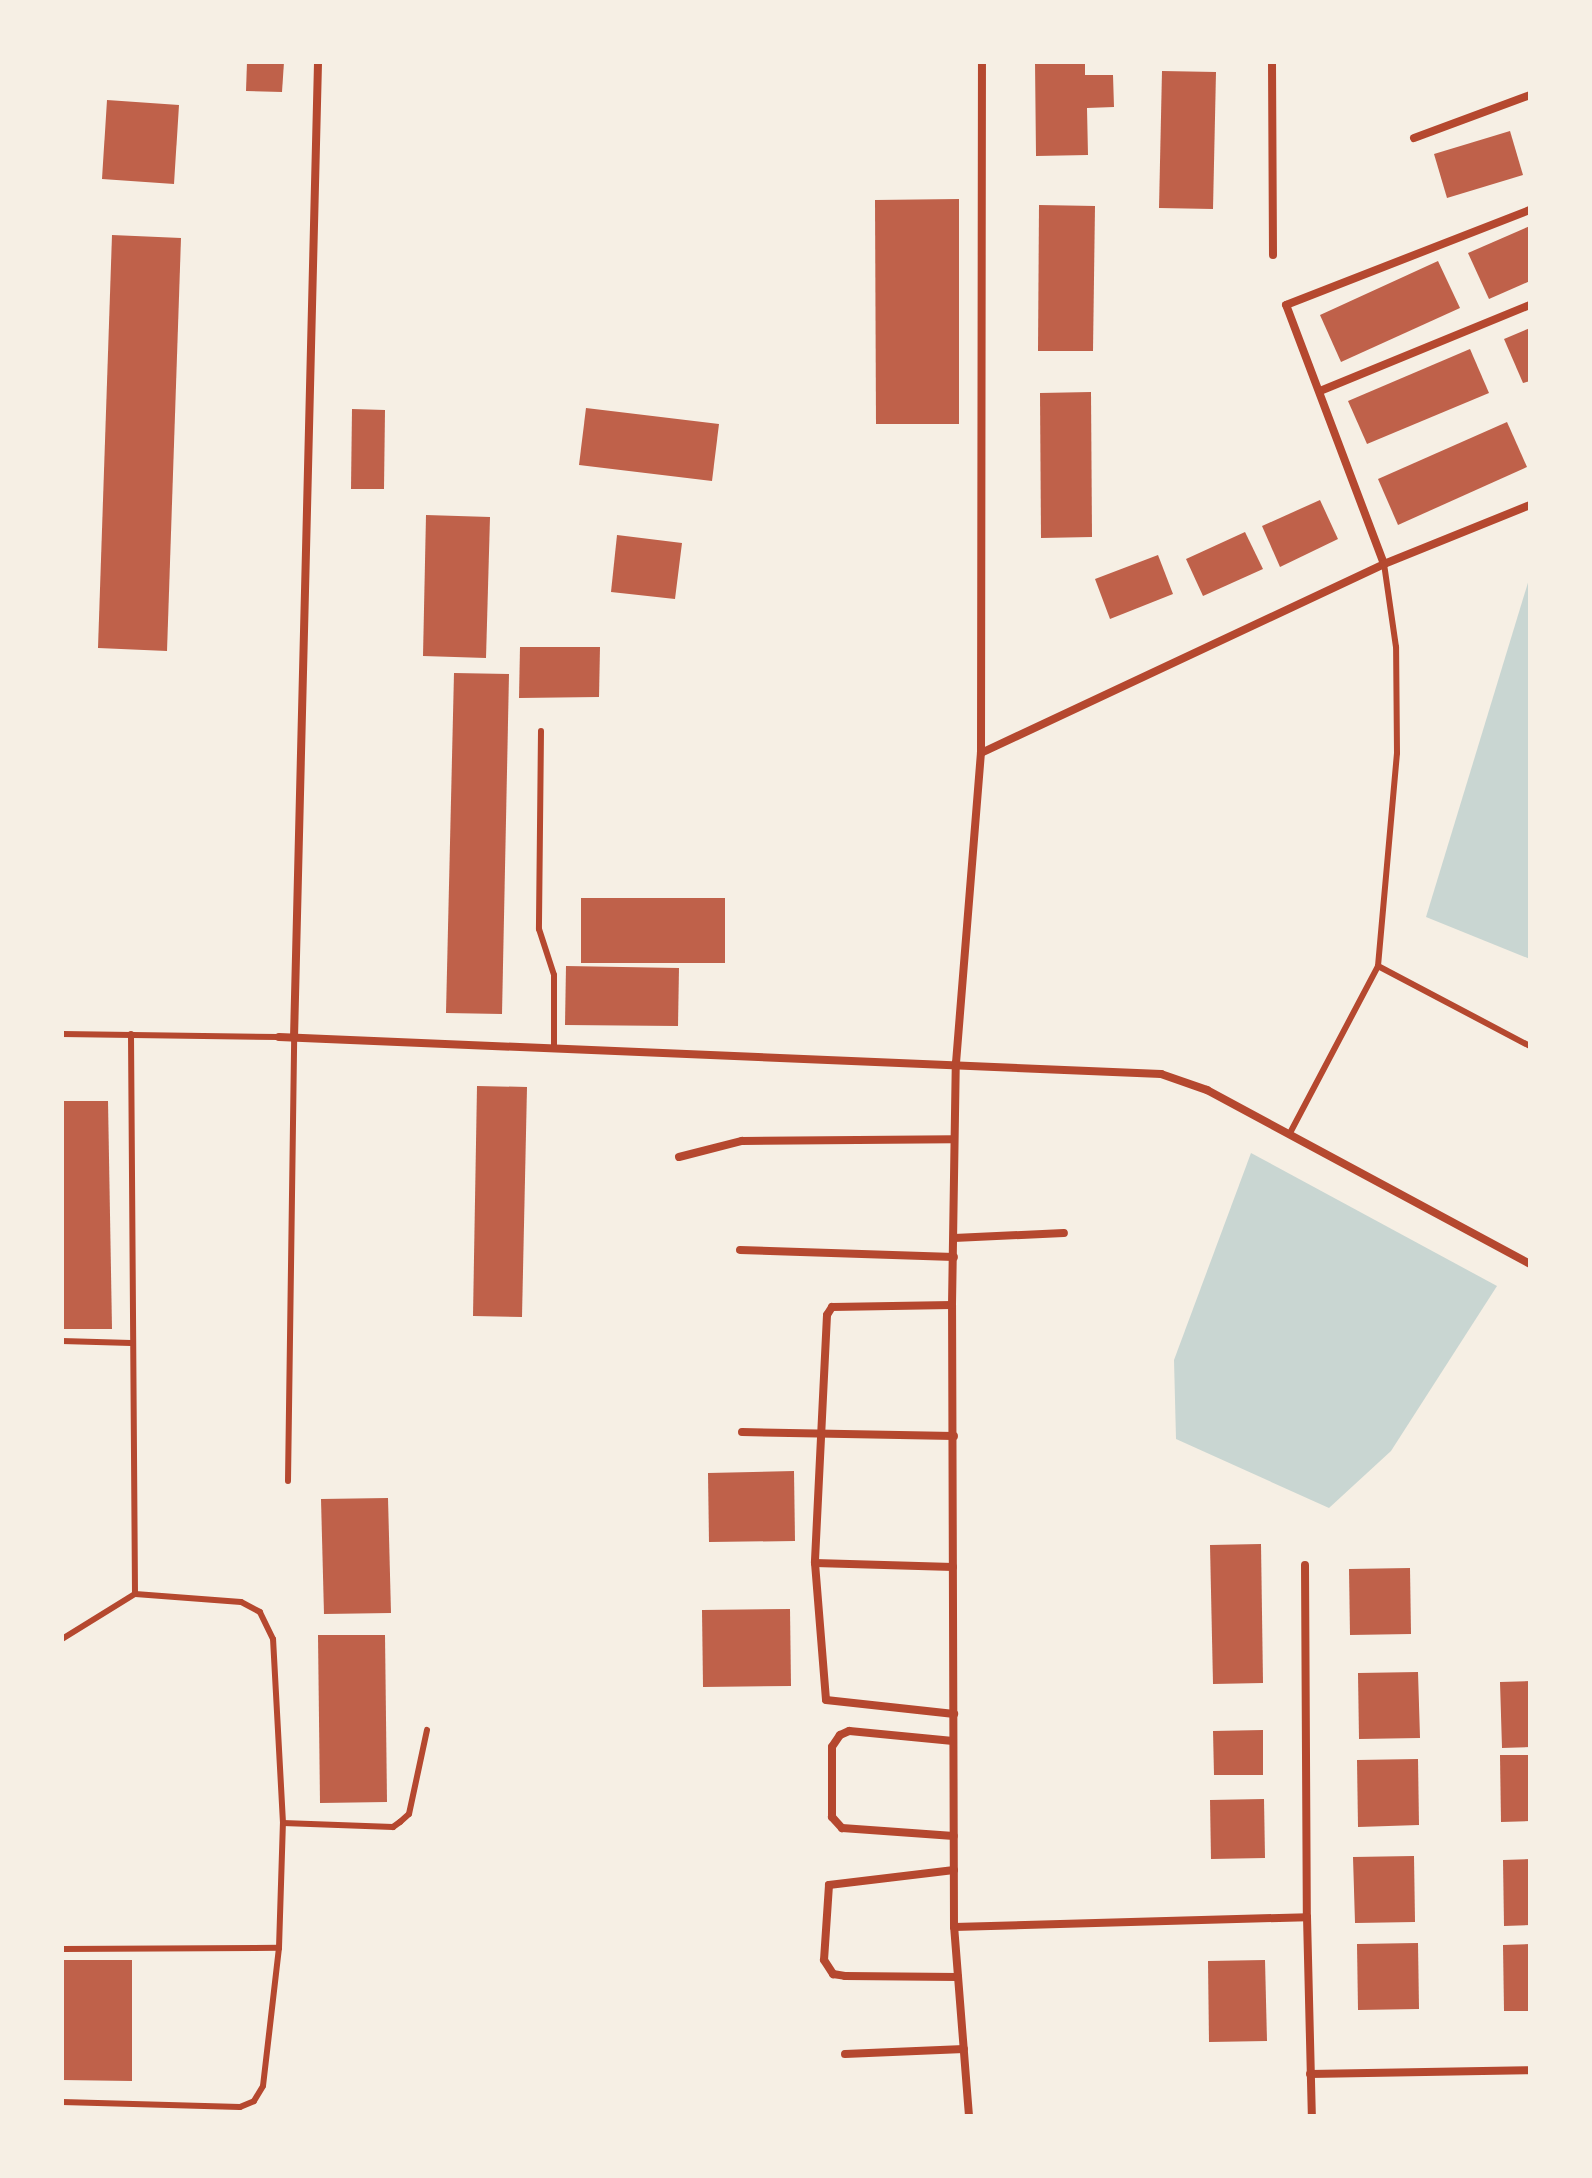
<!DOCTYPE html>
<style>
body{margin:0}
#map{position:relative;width:1592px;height:2178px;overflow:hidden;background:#f6efe4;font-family:Karla,sans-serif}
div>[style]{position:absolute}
.water>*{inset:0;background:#c9d6d2}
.building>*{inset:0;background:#bf614a}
.service>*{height:6px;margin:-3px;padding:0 3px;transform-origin:3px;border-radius:3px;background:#b5482f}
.minor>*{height:8px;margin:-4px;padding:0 4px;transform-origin:4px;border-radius:4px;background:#b5482f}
span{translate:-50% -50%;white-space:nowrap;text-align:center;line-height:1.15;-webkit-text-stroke:8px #f6efe4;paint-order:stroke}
.frame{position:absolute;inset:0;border:64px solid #f6efe4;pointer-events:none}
</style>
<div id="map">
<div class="water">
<i style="clip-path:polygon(1530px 576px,1530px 959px,1426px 917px)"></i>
<i style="clip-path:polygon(1251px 1153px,1497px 1286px,1391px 1451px,1329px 1508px,1176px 1439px,1174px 1360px)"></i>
</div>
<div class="building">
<i style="clip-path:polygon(247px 62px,284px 62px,282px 92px,246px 91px)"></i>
<i style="clip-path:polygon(1035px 62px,1085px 62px,1085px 75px,1113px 75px,1114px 107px,1087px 108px,1088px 155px,1036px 156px)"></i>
<i style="clip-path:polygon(1162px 71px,1216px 72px,1213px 209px,1159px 208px)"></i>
<i style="clip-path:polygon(107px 100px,179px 105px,174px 184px,102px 179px)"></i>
<i style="clip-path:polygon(1510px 131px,1523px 175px,1447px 198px,1434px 154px)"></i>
<i style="clip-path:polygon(959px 199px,959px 424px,876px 424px,875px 200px)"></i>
<i style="clip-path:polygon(1039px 205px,1095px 206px,1093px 351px,1038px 351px)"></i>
<i style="clip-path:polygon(1530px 226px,1530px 281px,1489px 299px,1468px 253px)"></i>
<i style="clip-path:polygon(112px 235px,181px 238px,167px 651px,98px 648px)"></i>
<i style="clip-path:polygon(1438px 261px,1460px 308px,1341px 362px,1320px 315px)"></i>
<i style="clip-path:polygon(1530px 328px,1530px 381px,1523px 383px,1504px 339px)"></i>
<i style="clip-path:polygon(1470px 349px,1489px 393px,1367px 444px,1348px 401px)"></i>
<i style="clip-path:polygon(1091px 392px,1092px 537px,1041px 538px,1040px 393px)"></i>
<i style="clip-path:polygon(586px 408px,719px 424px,712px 481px,579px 465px)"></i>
<i style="clip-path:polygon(352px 409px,385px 410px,384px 489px,351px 489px)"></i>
<i style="clip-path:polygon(1507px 422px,1527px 467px,1398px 525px,1378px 479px)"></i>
<i style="clip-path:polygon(1320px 500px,1338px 539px,1280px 567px,1262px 526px)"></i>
<i style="clip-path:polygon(426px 515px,490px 517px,486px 658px,423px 656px)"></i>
<i style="clip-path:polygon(1245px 532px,1263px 569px,1203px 596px,1186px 559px)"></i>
<i style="clip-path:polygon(617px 535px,682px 543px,675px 599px,611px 592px)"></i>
<i style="clip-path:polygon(1158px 555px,1173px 594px,1110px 619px,1095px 579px)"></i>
<i style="clip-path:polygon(520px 647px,600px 647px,599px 697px,519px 698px)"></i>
<i style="clip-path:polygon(454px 673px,509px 674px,502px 1014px,446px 1013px)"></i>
<i style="clip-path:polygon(581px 898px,725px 898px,725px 963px,581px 963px)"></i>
<i style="clip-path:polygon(566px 966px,679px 968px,678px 1026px,565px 1025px)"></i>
<i style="clip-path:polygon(477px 1086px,527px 1087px,522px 1317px,473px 1316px)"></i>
<i style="clip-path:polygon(62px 1101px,108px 1101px,112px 1329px,62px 1329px)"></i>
<i style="clip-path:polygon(794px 1471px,795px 1541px,709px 1542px,708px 1473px)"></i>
<i style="clip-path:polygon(388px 1498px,391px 1613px,324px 1614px,321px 1499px)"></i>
<i style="clip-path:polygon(1261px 1544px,1263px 1683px,1213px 1684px,1210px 1545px)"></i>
<i style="clip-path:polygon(1410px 1568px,1411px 1634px,1350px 1635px,1349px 1569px)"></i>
<i style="clip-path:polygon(790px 1609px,791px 1686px,703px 1687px,702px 1610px)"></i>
<i style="clip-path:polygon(318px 1635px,385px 1635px,387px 1802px,320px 1803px)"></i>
<i style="clip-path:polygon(1418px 1672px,1420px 1738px,1359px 1739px,1358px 1673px)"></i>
<i style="clip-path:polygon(1530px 1681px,1530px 1747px,1502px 1748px,1500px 1682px)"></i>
<i style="clip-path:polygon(1263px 1730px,1263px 1775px,1214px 1775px,1213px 1731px)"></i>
<i style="clip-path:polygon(1500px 1755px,1530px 1755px,1530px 1821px,1501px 1822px)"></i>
<i style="clip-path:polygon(1418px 1759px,1419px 1825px,1358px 1827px,1357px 1760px)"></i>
<i style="clip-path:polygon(1264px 1799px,1265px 1858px,1211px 1859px,1210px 1800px)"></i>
<i style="clip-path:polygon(1414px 1856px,1415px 1922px,1355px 1923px,1353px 1857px)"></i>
<i style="clip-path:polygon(1530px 1859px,1530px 1925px,1504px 1926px,1503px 1860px)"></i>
<i style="clip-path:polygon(1418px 1943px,1419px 2009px,1358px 2010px,1357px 1944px)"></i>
<i style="clip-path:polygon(1530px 1944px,1530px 2011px,1504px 2011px,1503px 1945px)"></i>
<i style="clip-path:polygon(62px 1960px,132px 1960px,132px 2081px,62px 2080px)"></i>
<i style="clip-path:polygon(1265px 1960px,1267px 2041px,1209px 2042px,1208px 1961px)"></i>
</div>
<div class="service">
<i style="left:541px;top:731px;width:198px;rotate:90.6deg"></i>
<i style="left:539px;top:929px;width:48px;rotate:71.9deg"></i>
<i style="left:554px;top:975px;width:73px;rotate:90deg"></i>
<i style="left:1378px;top:966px;width:172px;rotate:27.8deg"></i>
<i style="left:62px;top:1034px;width:217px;rotate:0.8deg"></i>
<i style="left:1290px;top:1133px;width:189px;rotate:-62.2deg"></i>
<i style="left:1378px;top:966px;width:214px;rotate:-84.9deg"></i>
<i style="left:1397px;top:753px;width:106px;rotate:-90.5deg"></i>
<i style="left:1396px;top:647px;width:84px;rotate:-98.2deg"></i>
<i style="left:62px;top:1341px;width:69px;rotate:1.7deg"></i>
<i style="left:288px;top:1481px;width:443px;rotate:-89.2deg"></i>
<i style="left:62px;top:1639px;width:86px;rotate:-31.7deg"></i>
<i style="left:283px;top:1823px;width:110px;rotate:2.1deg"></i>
<i style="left:393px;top:1827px;width:9px;rotate:-36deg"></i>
<i style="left:400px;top:1822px;width:12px;rotate:-42deg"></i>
<i style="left:409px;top:1814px;width:86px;rotate:-77.9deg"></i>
<i style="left:62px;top:1949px;width:217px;rotate:-0.3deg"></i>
<i style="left:62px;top:2102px;width:178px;rotate:1.6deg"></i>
<i style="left:240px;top:2107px;width:15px;rotate:-23deg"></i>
<i style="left:254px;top:2101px;width:17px;rotate:-59deg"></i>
<i style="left:263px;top:2086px;width:139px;rotate:-83.4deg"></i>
<i style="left:279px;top:1948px;width:125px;rotate:-88.2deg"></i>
<i style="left:283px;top:1823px;width:184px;rotate:-93.1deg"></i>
<i style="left:273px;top:1639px;width:30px;rotate:-116deg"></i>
<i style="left:260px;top:1612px;width:21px;rotate:-152deg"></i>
<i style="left:241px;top:1602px;width:106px;rotate:-175.7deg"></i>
<i style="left:135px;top:1594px;width:560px;rotate:-90.41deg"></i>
</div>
<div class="minor">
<i style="left:1272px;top:62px;width:193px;rotate:89.7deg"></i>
<i style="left:1414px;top:138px;width:124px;rotate:-20.3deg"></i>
<i style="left:1320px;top:391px;width:227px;rotate:-22.3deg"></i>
<i style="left:1384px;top:564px;width:277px;rotate:-110.7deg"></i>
<i style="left:1286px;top:305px;width:262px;rotate:-21.3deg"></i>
<i style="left:981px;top:753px;width:445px;rotate:-25.1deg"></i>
<i style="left:1384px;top:564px;width:157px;rotate:-22deg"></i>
<i style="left:279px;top:1037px;width:883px;rotate:2.4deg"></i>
<i style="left:1161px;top:1074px;width:49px;rotate:19.2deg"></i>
<i style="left:1207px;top:1090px;width:367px;rotate:28.3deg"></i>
<i style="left:294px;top:1038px;width:976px;rotate:-88.59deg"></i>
<i style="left:679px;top:1157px;width:65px;rotate:-14.3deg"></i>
<i style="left:742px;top:1141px;width:211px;rotate:-0.5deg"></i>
<i style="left:954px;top:1238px;width:110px;rotate:-2.6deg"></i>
<i style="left:740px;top:1250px;width:214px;rotate:1.9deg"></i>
<i style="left:952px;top:1305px;width:120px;rotate:179deg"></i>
<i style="left:832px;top:1307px;width:9px;rotate:122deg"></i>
<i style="left:827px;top:1315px;width:248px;rotate:92.8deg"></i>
<i style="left:815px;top:1563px;width:137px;rotate:85.4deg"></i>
<i style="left:826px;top:1700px;width:129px;rotate:6.2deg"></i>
<i style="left:742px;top:1432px;width:212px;rotate:1.1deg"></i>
<i style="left:815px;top:1563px;width:138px;rotate:1.7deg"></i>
<i style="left:1305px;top:1565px;width:352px;rotate:89.7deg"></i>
<i style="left:953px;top:1741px;width:104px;rotate:-174.5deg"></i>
<i style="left:849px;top:1731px;width:10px;rotate:156deg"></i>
<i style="left:840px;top:1735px;width:14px;rotate:124deg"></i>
<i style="left:832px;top:1747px;width:70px;rotate:90deg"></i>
<i style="left:832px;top:1817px;width:15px;rotate:48deg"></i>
<i style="left:842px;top:1828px;width:112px;rotate:4.1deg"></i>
<i style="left:954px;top:1870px;width:126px;rotate:173.2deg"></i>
<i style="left:829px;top:1885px;width:75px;rotate:93.8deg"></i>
<i style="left:824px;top:1960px;width:17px;rotate:57deg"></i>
<i style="left:833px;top:1974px;width:12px;rotate:9deg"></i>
<i style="left:845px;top:1976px;width:113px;rotate:0.5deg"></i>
<i style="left:954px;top:1927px;width:353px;rotate:-1.6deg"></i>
<i style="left:1307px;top:1917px;width:199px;rotate:88.6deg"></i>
<i style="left:845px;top:2054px;width:119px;rotate:-2.4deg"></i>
<i style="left:1310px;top:2074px;width:220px;rotate:-1deg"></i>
<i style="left:969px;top:2116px;width:190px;rotate:-94.5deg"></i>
<i style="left:954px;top:1927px;width:622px;rotate:-90.18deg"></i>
<i style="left:952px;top:1305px;width:242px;rotate:-89.1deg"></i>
<i style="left:956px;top:1063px;width:311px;rotate:-85.4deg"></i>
<i style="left:981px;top:753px;width:691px;rotate:-89.92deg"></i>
</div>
<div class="frame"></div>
</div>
